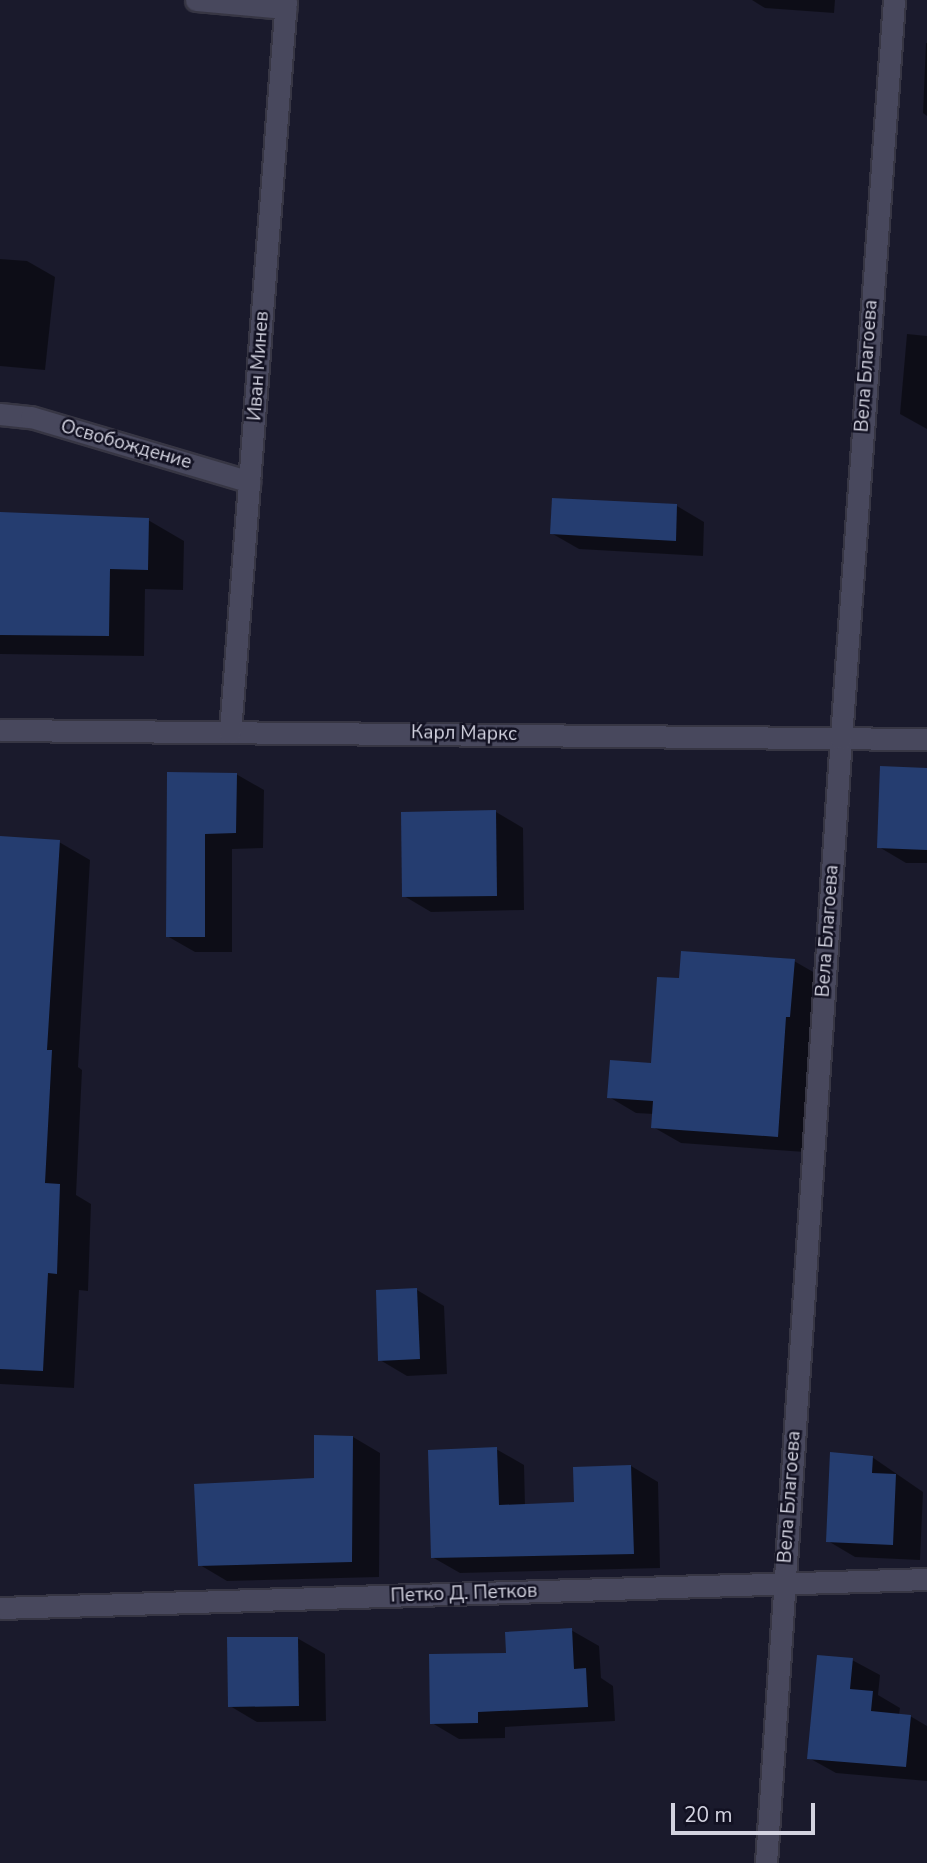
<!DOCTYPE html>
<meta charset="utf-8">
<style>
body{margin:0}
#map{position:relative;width:927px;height:1863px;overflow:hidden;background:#1a1a2c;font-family:"Nunito Sans",sans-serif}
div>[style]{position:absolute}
.shadow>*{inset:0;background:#0007}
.building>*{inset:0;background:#253d70}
.roads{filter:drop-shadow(2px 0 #373644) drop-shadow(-2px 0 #373644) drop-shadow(0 2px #373644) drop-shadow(0 -2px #373644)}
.minor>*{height:21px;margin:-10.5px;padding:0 10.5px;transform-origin:10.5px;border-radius:10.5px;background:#48485d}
span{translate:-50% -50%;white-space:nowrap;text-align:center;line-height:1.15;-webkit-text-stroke:5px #121122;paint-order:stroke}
.street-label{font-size:19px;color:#d3d3e0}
.scale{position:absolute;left:671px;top:1803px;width:144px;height:32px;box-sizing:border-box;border:4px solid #d3d3e0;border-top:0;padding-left:9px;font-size:21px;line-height:24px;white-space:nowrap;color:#d3d3e0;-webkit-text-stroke:5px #121122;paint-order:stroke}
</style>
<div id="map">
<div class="shadow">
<i style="clip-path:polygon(752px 0,835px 0,834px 13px,765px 8px)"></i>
<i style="clip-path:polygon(926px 43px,927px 43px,927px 116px,923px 113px)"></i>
<i style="clip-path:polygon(0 259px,27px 261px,55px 277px,45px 370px,0 366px)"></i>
<i style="clip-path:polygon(907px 334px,927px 336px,927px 429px,900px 414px)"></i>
<i style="clip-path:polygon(677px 506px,704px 522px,703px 556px,579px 549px,551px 533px)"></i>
<i style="clip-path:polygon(0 514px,148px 520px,184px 541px,183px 590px,145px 589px,144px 656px,0 654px)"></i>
<i style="clip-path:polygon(927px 770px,927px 863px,906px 863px,879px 847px)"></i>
<i style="clip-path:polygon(169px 774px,236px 774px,264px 790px,263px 848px,232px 849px,232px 952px,195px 952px,167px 936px)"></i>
<i style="clip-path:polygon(496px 812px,523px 828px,524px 910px,431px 912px,404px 896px)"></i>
<i style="clip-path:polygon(0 838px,59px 842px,90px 860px,78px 1067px,82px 1070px,76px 1195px,91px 1204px,88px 1291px,79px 1290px,74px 1388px,0 1384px)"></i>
<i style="clip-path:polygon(794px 961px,822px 977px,805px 1152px,681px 1143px,653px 1127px,654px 1114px,636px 1113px,609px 1097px,653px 1065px,681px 980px)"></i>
<i style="clip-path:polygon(417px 1290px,444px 1306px,447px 1374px,407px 1376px,380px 1360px)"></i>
<i style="clip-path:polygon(353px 1437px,380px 1453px,379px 1577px,227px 1581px,200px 1565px,316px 1480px)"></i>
<i style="clip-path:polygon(496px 1449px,524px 1465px,525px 1506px,575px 1504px,631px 1466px,658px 1482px,660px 1568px,460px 1573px,432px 1557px)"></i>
<i style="clip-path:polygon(872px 1457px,923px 1492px,920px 1560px,855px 1557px,828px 1541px)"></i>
<i style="clip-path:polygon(571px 1630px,599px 1646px,601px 1678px,613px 1686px,615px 1721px,505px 1727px,505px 1738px,459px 1739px,432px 1723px,508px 1655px)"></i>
<i style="clip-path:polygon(297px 1638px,325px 1654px,326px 1721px,257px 1722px,230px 1706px)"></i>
<i style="clip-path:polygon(852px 1660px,880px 1675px,878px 1695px,900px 1708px,899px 1715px,910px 1716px,927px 1726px,927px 1781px,836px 1773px,809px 1758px)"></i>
</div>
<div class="building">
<i style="clip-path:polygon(552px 498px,677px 504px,676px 541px,550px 534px)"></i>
<i style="clip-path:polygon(0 512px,149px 518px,148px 570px,110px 569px,109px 636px,0 635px)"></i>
<i style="clip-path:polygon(880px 766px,927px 768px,927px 850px,877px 848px)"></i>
<i style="clip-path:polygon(167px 772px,237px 773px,236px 833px,205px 834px,205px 937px,166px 937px)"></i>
<i style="clip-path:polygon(496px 810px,497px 896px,402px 897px,401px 812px)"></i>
<i style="clip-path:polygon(0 836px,60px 840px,47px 1050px,52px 1050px,45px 1183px,60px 1184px,57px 1274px,48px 1273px,43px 1371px,0 1369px)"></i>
<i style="clip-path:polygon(681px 951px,795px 959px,790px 1017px,786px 1017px,778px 1137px,651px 1128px,653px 1101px,607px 1098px,610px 1060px,651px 1063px,657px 977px,679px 978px)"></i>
<i style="clip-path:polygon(417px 1288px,420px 1359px,378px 1361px,376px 1290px)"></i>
<i style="clip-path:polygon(314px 1435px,353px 1436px,352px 1562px,198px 1566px,194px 1484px,314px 1478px)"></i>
<i style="clip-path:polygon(497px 1447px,499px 1505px,574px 1502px,573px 1467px,631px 1465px,634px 1554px,431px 1558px,428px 1450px)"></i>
<i style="clip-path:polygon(830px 1452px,873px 1456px,872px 1473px,896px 1474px,893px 1545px,826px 1542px)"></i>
<i style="clip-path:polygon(572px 1628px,574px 1669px,586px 1668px,588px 1707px,478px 1712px,478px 1723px,430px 1724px,429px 1654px,506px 1653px,505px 1632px)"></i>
<i style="clip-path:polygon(227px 1637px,298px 1637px,299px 1706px,228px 1707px)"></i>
<i style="clip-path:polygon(817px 1655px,853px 1658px,850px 1689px,873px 1691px,871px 1711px,911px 1715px,906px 1767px,807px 1759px)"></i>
</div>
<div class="roads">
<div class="minor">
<i style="left:196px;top:0;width:90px;rotate:5.1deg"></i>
<i style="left:0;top:414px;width:31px;rotate:6deg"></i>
<i style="left:31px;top:417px;width:228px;rotate:16.5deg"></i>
<i style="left:0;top:730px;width:927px;rotate:0.56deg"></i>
<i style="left:230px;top:732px;width:734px;rotate:-85.63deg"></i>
<i style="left:0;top:1608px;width:927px;rotate:-1.79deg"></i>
<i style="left:766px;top:1863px;width:1127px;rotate:-86.19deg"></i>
<i style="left:841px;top:738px;width:740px;rotate:-85.89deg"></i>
</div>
</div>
<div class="street-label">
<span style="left:259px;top:366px;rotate:-86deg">Иван Минев</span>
<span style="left:867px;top:366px;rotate:-86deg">Вела Благоева</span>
<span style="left:126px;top:445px;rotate:16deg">Освобождение</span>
<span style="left:464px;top:734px;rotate:1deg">Карл Маркс</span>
<span style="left:828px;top:931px;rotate:-86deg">Вела Благоева</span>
<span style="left:790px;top:1497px;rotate:-86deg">Вела Благоева</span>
<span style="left:464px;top:1594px;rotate:-2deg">Петко Д. Петков</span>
</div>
<div class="scale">20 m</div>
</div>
